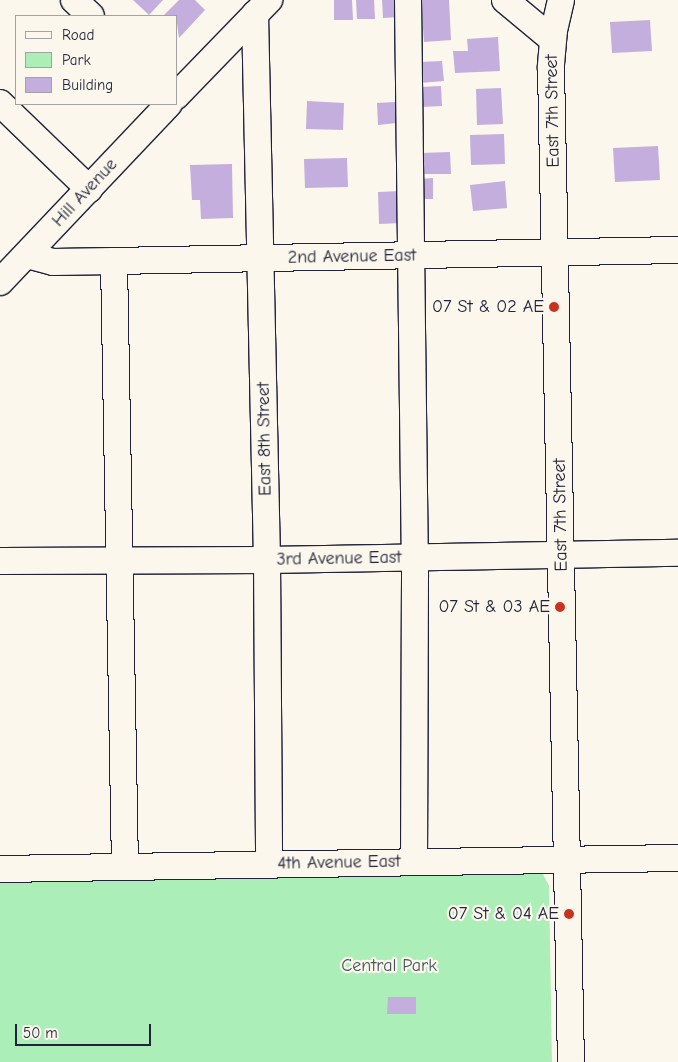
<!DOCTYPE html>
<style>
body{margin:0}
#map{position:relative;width:678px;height:1062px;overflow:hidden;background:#fbf7ec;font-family:"Comic Neue",sans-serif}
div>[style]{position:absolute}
.green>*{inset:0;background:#abeeb7}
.building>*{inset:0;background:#c3aedd}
.roads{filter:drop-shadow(1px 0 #22223b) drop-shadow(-1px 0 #22223b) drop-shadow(0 1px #22223b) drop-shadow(0 -1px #22223b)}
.minor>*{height:26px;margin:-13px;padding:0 13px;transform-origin:13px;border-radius:13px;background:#fbf7ec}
.dots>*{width:14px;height:14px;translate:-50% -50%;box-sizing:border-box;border:2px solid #fbf7ec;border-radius:50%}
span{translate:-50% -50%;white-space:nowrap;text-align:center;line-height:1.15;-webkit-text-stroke:4.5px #fbf7ec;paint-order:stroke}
.street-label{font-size:18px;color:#22223b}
.poi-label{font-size:18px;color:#22223b}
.right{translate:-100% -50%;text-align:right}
.park-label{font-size:18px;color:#44555a}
.legend{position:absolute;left:15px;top:15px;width:162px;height:90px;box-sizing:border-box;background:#fbf7ec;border:1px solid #a4a2a5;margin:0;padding:6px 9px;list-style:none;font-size:15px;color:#22223b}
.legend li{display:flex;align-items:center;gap:10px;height:25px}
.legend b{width:25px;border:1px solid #a4a2a5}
.scale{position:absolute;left:15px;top:1024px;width:136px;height:22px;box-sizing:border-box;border:2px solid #22223b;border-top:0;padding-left:6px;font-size:15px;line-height:18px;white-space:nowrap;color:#22223b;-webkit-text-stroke:4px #fbf7ec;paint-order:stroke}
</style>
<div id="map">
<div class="green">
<i style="clip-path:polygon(532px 869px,543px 874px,549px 886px,552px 1062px,0 1062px,0 875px)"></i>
</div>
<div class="building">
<i style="clip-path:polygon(133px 0,163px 0,149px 15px)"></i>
<i style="clip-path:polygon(179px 0,195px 0,205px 10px,179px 38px,176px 16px,163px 16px)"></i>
<i style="clip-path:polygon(334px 0,352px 0,353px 20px,334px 20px)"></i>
<i style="clip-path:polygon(356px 0,374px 0,375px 19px,357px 19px)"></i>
<i style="clip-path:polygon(382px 0,400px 0,401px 17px,383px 18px)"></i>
<i style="clip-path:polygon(421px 0,449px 0,451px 40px,424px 42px)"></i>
<i style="clip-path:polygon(650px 20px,652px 51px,612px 53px,610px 22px)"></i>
<i style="clip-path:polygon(498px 37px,500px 71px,455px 73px,453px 51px,468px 51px,467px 39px)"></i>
<i style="clip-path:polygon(442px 61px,444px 81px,420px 83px,419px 62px)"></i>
<i style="clip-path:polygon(441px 86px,442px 106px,421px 107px,420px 87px)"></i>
<i style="clip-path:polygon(501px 88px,503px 124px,477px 125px,476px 89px)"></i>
<i style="clip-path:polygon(307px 101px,344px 103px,343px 130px,306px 129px)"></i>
<i style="clip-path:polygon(396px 102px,397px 123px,378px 125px,377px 103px)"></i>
<i style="clip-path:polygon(504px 134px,505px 164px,471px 165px,470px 135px)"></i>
<i style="clip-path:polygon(658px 146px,660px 180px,615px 182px,613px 148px)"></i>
<i style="clip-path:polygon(450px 152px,451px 174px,422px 174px,421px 153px)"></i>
<i style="clip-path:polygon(347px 158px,348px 187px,305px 188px,304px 159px)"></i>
<i style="clip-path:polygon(232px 164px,233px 218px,201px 219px,200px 200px,192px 200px,190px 165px)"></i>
<i style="clip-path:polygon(433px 178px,433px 199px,421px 199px,420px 179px)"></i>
<i style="clip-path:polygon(505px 181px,507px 208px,473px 211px,470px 185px)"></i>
<i style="clip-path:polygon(401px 191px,402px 223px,379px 224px,378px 192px)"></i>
<i style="clip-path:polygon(388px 997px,416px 997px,416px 1014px,387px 1014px)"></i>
</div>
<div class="roads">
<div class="minor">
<i style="left:74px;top:0;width:23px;rotate:43deg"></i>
<i style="left:408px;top:0;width:577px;rotate:89.3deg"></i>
<i style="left:415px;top:577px;width:285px;rotate:90.2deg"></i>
<i style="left:505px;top:0;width:61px;rotate:39.7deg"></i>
<i style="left:561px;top:0;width:31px;rotate:103deg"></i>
<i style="left:554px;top:30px;width:38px;rotate:95deg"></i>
<i style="left:551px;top:68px;width:994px;rotate:88.85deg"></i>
<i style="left:255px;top:14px;width:546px;rotate:88.74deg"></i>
<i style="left:267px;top:560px;width:305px;rotate:89.6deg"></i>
<i style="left:176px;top:96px;width:134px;rotate:-45.9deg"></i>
<i style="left:0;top:103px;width:124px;rotate:44deg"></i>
<i style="left:27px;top:255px;width:27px;rotate:15deg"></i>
<i style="left:53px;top:262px;width:61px;rotate:-0.9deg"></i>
<i style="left:114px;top:261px;width:564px;rotate:-1.12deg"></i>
<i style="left:114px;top:261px;width:606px;rotate:88.96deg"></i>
<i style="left:0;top:282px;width:245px;rotate:-46.5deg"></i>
<i style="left:0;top:561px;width:267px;rotate:-0.2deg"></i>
<i style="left:267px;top:560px;width:411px;rotate:-1deg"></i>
<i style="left:0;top:869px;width:678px;rotate:-0.93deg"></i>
</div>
</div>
<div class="dots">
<i style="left:554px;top:307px;background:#c8321e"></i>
<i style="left:560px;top:607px;background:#c8321e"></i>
<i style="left:569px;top:914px;background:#c8321e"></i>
</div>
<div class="street-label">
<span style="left:553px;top:111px;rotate:-91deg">East 7th Street</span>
<span style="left:85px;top:193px;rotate:-47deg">Hill Avenue</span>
<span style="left:352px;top:257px;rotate:-1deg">2nd Avenue East</span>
<span style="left:265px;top:439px;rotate:-91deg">East 8th Street</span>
<span style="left:561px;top:515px;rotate:-91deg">East 7th Street</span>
<span style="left:339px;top:559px;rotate:-1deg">3rd Avenue East</span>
<span style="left:339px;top:863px;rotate:-1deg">4th Avenue East</span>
</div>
<div class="poi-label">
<span class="right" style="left:544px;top:307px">07 St &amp; 02 AE</span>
<span class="right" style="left:550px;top:607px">07 St &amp; 03 AE</span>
<span class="right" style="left:559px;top:914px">07 St &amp; 04 AE</span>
</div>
<div class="park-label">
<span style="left:389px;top:966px">Central Park</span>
</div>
<ul class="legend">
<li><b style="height:6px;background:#fbf7ec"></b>Road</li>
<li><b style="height:14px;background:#abeeb7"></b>Park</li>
<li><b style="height:14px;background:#c3aedd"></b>Building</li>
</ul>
<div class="scale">50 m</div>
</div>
